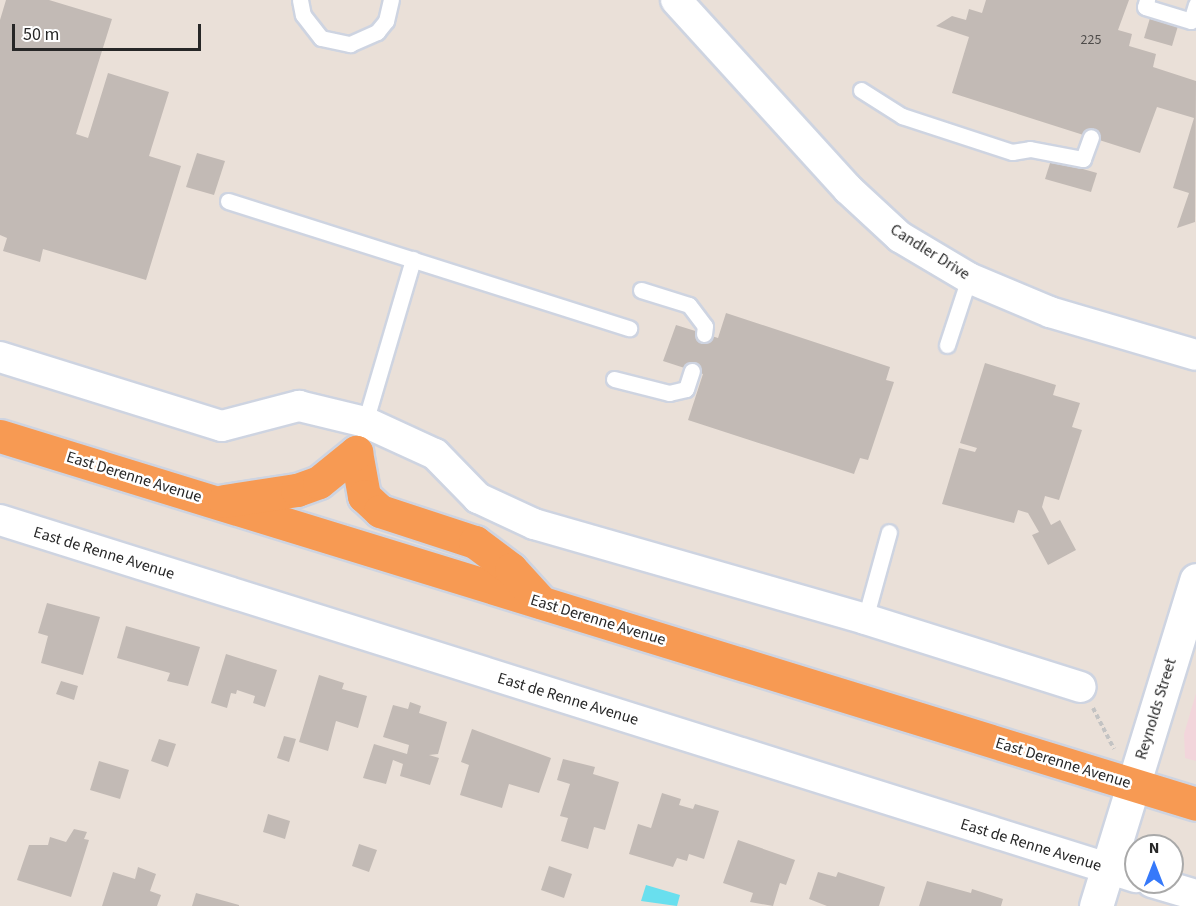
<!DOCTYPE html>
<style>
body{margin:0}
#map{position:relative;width:1196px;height:906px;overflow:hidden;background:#eae0d8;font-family:"Source Sans 3",sans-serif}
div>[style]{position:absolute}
.medical>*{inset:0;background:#f2d5db}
.water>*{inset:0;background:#69dfee}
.building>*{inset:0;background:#c2bab5}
.path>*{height:4px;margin-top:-2px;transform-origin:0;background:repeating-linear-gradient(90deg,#c3c3c3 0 4.5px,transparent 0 7.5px)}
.roads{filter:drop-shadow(2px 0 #ced4e1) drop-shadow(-2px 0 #ced4e1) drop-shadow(0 2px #ced4e1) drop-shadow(0 -2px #ced4e1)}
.service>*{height:15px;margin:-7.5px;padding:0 7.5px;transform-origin:7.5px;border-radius:7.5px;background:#fff}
.minor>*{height:30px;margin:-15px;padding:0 15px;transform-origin:15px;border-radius:15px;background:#fff}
.tertiary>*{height:33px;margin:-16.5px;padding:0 16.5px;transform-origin:16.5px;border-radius:16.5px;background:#fff}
.trunk>*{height:33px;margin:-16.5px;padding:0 16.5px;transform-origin:16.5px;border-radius:16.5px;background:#f79a53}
span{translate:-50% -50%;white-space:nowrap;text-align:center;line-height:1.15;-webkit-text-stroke:5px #fff;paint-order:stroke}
.number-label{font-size:14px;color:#4e4c4a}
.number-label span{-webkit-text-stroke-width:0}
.street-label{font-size:16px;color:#272727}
.north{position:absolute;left:1124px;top:834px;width:60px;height:60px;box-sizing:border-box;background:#fff;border:2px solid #a9a9a9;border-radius:50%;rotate:0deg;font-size:16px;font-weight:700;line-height:24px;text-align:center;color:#272727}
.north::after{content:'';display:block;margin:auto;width:21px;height:27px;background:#3679fa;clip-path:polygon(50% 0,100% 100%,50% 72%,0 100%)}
.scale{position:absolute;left:12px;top:24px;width:189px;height:27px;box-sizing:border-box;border:3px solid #272727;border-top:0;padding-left:8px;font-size:18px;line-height:21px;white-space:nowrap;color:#272727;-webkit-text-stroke:4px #fff;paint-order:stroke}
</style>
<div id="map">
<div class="medical">
<i style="clip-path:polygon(1196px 693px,1196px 761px,1185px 758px,1184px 734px)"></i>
</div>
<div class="water">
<i style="clip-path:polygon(646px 885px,680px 895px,677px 906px,641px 901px)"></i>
</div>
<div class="building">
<i style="clip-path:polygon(6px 0,49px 0,112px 19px,76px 134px,88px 138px,108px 73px,169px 92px,149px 156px,181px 166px,146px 280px,43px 249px,40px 262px,3px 251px,7px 238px,0 235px,0 20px)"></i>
<i style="clip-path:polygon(986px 0,1129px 0,1118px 30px,1132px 34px,1129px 46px,1156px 54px,1153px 67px,1196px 81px,1195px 222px,1177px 228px,1189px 193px,1173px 188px,1194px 118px,1157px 107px,1140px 153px,952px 93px,969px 37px,936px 26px,952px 16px,966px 20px,969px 9px,982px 13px)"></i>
<i style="clip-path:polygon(1150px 18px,1178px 26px,1172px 46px,1144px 38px)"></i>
<i style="clip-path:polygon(197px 153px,225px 161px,214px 195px,186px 187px)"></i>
<i style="clip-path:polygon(1051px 160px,1097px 173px,1091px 192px,1045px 179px)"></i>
<i style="clip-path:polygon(726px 313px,890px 367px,886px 380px,894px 382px,868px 460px,860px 458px,854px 474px,688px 420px,703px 374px,663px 361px,676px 325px,718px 338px)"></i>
<i style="clip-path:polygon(985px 363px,1056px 385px,1053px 395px,1080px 403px,1072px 427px,1082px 430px,1059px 500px,1045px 496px,1042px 507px,1051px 525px,1060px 520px,1076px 550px,1048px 565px,1032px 535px,1039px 532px,1028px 513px,1018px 510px,1014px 523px,942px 504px,959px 448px,975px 452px,977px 448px,960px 443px)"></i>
<i style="clip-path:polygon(47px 603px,100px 617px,83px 675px,41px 663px,48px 636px,38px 633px)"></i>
<i style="clip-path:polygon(126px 626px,200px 647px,188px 686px,167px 681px,170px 673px,117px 658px)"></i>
<i style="clip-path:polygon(226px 654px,277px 670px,265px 707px,253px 703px,255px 696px,237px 690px,236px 694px,231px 693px,227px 708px,211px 703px)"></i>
<i style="clip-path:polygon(319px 675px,344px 683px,342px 689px,367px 696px,358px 728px,336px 721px,328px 751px,299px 742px)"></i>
<i style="clip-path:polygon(61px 681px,78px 686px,74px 700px,56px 694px)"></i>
<i style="clip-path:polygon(410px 702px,421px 706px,419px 713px,447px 722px,438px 754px,429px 755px,439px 758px,430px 785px,400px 776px,403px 764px,393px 760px,386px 784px,363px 778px,374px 744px,407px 754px,409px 745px,383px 737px,393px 705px,408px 709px)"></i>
<i style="clip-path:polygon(472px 729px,551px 758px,539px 793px,509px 784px,502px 808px,460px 795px,469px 765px,461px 762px)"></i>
<i style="clip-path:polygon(284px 736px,296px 739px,289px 762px,277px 758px)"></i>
<i style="clip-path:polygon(159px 739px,176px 744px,168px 767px,151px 761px)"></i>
<i style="clip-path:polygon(563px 759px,595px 767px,593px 774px,619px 782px,605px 830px,594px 827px,588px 849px,561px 841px,568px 818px,560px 816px,570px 784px,557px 780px)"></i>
<i style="clip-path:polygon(99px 761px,129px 770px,120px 799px,90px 790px)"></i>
<i style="clip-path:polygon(662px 793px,681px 799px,679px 805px,693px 809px,695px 804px,719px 811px,704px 859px,689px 854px,687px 861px,677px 858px,673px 867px,629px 854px,638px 824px,651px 828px)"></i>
<i style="clip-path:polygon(268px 814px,290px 821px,285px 839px,263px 832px)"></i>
<i style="clip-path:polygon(74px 829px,87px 832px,84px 839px,89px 840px,71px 897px,17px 880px,29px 845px,48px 845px,50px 837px,66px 842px)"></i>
<i style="clip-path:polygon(738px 840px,795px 860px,786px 885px,780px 883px,773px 906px,750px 902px,753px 893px,723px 883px)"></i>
<i style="clip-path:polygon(359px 844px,377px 850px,369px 872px,352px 866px)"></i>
<i style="clip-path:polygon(549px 866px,572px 874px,564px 898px,541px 890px)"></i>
<i style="clip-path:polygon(138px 867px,156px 874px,150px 891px,161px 895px,157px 906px,102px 906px,113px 872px,135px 879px)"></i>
<i style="clip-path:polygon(818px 872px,836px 877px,838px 872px,885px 887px,879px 906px,827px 906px,809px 899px)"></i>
<i style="clip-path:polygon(927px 881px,971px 893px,972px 889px,1003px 899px,1001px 906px,919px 906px)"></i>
<i style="clip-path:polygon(196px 893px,239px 905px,239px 906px,192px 906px)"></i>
</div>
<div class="path">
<i style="left:1093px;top:708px;width:46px;rotate:62.9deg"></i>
</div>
<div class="roads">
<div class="service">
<i style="left:300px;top:0;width:15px;rotate:79deg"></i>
<i style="left:303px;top:15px;width:29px;rotate:52deg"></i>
<i style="left:321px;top:38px;width:30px;rotate:12deg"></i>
<i style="left:350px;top:44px;width:30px;rotate:-24deg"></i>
<i style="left:377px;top:32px;width:14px;rotate:-51deg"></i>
<i style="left:386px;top:21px;width:22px;rotate:-77deg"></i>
<i style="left:1147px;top:0;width:7px;rotate:106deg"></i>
<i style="left:1145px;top:7px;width:48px;rotate:16.9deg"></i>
<i style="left:1191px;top:21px;width:17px;rotate:-73deg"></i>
<i style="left:861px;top:90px;width:49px;rotate:32.4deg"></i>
<i style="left:902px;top:116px;width:116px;rotate:18.1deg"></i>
<i style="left:1012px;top:152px;width:18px;rotate:-9deg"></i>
<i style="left:1030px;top:149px;width:54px;rotate:10.7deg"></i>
<i style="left:1083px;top:159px;width:23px;rotate:-70deg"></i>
<i style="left:228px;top:201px;width:421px;rotate:17.6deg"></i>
<i style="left:641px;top:290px;width:50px;rotate:17.4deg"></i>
<i style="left:689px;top:305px;width:26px;rotate:53deg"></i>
<i style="left:705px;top:326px;width:8px;rotate:97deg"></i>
<i style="left:947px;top:345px;width:71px;rotate:-71.8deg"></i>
<i style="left:614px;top:379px;width:57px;rotate:14.3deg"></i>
<i style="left:669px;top:393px;width:17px;rotate:-13deg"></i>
<i style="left:686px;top:389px;width:19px;rotate:-72deg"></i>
<i style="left:364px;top:426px;width:174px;rotate:-73.6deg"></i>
<i style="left:865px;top:619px;width:90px;rotate:-74.6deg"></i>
</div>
<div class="minor">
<i style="left:676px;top:0;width:256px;rotate:47.7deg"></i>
<i style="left:848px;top:189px;width:71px;rotate:42.7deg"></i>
<i style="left:900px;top:237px;width:80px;rotate:30.7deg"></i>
<i style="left:969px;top:278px;width:88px;rotate:22.8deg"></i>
<i style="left:1050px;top:312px;width:152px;rotate:16.4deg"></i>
<i style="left:0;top:357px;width:232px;rotate:17.3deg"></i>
<i style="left:222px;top:426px;width:80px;rotate:-14.6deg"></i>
<i style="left:299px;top:406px;width:68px;rotate:13.6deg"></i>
<i style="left:365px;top:422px;width:77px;rotate:24.6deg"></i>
<i style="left:435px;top:454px;width:62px;rotate:45.7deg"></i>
<i style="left:478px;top:498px;width:62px;rotate:24.9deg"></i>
<i style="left:534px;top:524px;width:344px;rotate:16deg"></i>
<i style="left:865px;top:619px;width:226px;rotate:17.5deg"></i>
<i style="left:0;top:520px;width:1191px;rotate:17.45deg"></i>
<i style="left:1152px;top:882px;width:46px;rotate:16.5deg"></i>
</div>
<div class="tertiary">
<i style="left:1096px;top:906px;width:341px;rotate:-72.9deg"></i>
</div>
<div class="trunk">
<i style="left:0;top:436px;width:1251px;rotate:17.1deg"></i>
<i style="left:356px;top:452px;width:45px;rotate:79.7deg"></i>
<i style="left:364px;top:496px;width:22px;rotate:43deg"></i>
<i style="left:380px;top:511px;width:100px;rotate:18.1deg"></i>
<i style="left:475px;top:542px;width:45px;rotate:36.9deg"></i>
<i style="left:511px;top:569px;width:45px;rotate:47.7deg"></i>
<i style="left:224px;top:501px;width:74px;rotate:-8.6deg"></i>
<i style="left:297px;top:490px;width:23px;rotate:-20deg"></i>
<i style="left:319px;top:482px;width:48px;rotate:-39deg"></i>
</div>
</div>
<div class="number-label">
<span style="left:1091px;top:40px">225</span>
</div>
<div class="street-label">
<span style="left:930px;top:252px;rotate:32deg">Candler Drive</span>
<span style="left:134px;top:477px;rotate:17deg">East Derenne Avenue</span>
<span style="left:104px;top:553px;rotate:17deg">East de Renne Avenue</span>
<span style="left:598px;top:620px;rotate:17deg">East Derenne Avenue</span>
<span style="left:568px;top:699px;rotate:17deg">East de Renne Avenue</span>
<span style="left:1156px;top:709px;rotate:-73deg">Reynolds Street</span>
<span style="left:1063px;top:763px;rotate:17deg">East Derenne Avenue</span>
<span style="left:1031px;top:845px;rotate:17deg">East de Renne Avenue</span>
</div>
<div class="north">N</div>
<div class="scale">50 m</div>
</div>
